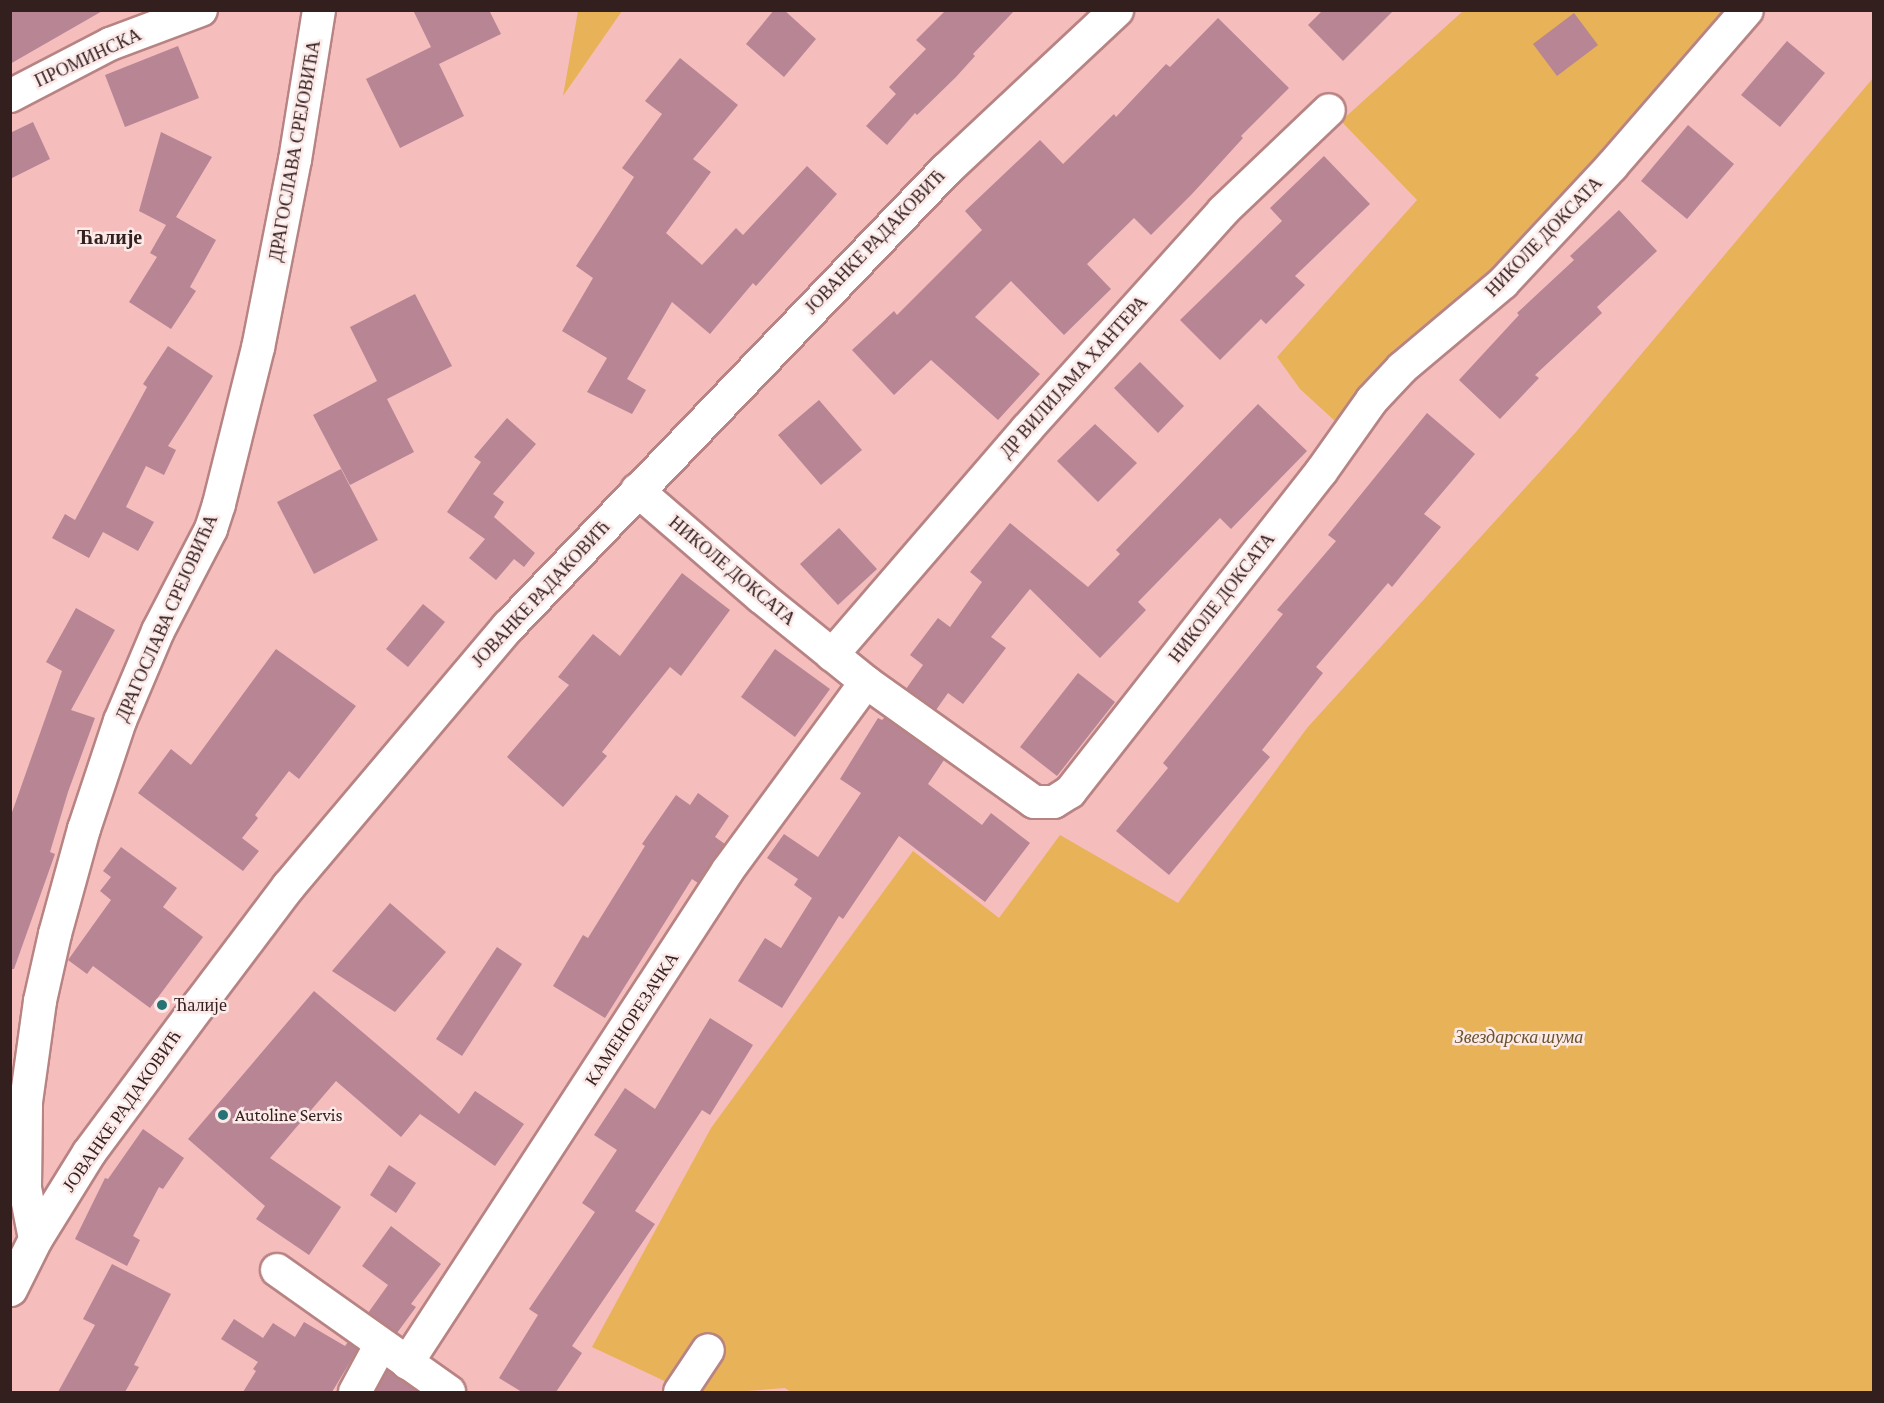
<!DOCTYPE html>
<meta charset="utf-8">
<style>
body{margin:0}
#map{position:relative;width:1884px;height:1403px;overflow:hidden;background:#f6bdbd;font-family:"Crimson Pro",serif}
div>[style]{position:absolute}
.green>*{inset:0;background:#e8b258}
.building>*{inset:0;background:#b78594}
.roads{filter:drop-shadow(2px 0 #b78383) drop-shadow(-2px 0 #b78383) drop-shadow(0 2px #b78383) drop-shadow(0 -2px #b78383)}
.street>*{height:32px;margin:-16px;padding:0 16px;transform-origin:16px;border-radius:16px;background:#fff}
.secondary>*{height:33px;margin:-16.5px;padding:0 16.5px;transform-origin:16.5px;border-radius:16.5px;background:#fff}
.dots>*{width:16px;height:16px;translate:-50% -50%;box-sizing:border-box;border:3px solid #fceae9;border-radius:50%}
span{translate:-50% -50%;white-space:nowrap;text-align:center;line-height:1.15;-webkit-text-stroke:5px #fceae9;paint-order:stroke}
.street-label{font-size:18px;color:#341f1f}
.poi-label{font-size:18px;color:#341f1f}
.left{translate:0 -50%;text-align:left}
.park-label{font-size:18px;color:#6a522b;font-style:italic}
.neighbourhood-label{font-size:20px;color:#341f1f;font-weight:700}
.frame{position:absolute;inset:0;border:12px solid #341f1f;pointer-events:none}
</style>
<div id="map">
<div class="green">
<i style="clip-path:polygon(578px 11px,622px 11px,563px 96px)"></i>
<i style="clip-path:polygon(1463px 11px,1747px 11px,1347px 432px,1300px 389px,1277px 357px,1417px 200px,1341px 121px)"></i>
<i style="clip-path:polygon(1873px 78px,1873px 1392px,791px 1392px,785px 1388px,734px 1392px,688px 1392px,592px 1347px,711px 1128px,913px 851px,999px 918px,1060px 835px,1178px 903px,1307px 728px,1576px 432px)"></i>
</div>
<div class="building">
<i style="clip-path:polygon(10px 10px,104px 10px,10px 64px)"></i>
<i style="clip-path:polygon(413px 10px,489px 10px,501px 34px,439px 64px,464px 116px,400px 148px,366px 79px,431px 47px)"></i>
<i style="clip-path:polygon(774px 10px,784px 10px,816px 39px,784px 77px,746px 44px)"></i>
<i style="clip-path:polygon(946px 10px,1015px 10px,973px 54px,975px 56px,956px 77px,917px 115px,915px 113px,887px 145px,866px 126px,896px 94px,889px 87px,926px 49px,916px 40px)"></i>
<i style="clip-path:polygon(1323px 10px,1394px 10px,1343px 61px,1308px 25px)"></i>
<i style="clip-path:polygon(1574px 13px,1598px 45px,1557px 76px,1533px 44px)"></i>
<i style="clip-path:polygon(1218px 18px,1289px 88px,1241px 136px,1243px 138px,1192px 194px,1151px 235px,1134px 218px,1087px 264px,1111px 289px,1064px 335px,1011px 281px,975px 317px,1040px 374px,998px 420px,931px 360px,894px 395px,852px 350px,894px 311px,897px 315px,982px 230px,965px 211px,1040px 140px,1063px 164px,1114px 114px,1116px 117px,1166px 64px,1170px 67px)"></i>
<i style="clip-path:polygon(1787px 41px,1825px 73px,1780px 127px,1741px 95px)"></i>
<i style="clip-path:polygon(178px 46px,199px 98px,125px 127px,105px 75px)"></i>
<i style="clip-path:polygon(680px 58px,738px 105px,693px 159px,711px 172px,666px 233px,702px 265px,736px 228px,743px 235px,807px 166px,837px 194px,756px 286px,753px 283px,710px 334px,672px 302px,627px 379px,646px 390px,632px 414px,587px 392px,607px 358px,562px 331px,593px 278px,576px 266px,634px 177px,622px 168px,662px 114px,645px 101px)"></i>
<i style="clip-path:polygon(33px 122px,50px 159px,10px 179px,10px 133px)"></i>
<i style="clip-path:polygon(1688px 125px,1734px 164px,1687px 219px,1641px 181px)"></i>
<i style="clip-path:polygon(161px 132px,212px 157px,176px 217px,216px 240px,190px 287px,196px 291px,171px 329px,129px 302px,157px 257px,150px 253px,166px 225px,139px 211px)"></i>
<i style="clip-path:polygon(1324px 156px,1370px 204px,1295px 276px,1305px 285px,1266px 324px,1261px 319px,1220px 360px,1180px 320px,1282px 221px,1270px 208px)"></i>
<i style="clip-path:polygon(1619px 210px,1657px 251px,1597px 307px,1602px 313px,1535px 375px,1539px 378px,1500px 419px,1459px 380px,1519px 315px,1517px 313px,1574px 260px,1570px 256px)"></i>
<i style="clip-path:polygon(415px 294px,452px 366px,387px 399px,414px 452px,350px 485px,313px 415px,377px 381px,350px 327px)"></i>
<i style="clip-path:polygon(168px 346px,213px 376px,168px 446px,176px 450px,164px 475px,146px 466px,126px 507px,154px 522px,138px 551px,103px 532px,89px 558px,52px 538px,65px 514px,75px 520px,147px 387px,143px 384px)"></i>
<i style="clip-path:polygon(1140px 362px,1184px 406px,1158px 433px,1114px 388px)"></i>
<i style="clip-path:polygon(819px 400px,862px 450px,821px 485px,778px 435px)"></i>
<i style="clip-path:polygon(1258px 404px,1307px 451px,1231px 529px,1220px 518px,1138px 602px,1146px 610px,1100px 658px,1030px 589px,991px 637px,1006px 648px,963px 704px,948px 693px,936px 710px,906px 689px,923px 665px,910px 655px,938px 618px,950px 627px,982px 582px,970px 572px,1010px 523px,1088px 587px,1120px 554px,1116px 550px)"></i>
<i style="clip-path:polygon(1427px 413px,1475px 454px,1424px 514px,1441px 527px,1392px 587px,1388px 583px,1316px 667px,1323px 673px,1262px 750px,1270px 757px,1169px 875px,1116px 831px,1168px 768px,1163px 763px,1283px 614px,1277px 610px,1336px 541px,1328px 535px)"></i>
<i style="clip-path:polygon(507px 418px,536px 444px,493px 494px,504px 502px,494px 517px,535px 553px,524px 567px,514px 559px,496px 580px,469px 558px,485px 539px,447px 512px,481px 462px,474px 457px)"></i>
<i style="clip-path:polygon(1095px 424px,1137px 463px,1098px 502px,1057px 461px)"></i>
<i style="clip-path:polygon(341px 469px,378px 540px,314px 574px,277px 502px)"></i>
<i style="clip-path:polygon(839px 528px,877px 569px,838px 605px,800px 564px)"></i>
<i style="clip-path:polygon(682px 573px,730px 610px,681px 676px,670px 667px,602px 752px,607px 756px,563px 807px,507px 757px,569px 685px,558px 677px,593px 634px,620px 656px)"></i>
<i style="clip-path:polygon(423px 604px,445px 622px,408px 667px,386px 649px)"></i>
<i style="clip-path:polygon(76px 608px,115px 630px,71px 710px,95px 718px,68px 792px,50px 852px,55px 854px,14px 969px,10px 969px,10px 818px,62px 671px,46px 662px)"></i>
<i style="clip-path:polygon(276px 649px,356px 706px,299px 779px,289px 771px,255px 815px,258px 818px,242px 838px,259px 851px,243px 871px,138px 793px,171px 749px,191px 765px)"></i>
<i style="clip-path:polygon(775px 649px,830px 689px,795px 737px,741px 697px)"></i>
<i style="clip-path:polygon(1078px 673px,1115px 702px,1057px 776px,1020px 747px)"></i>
<i style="clip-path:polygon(885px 717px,944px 760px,928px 784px,982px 825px,991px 813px,1030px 843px,985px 902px,899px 836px,843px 919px,839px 916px,782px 1008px,738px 981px,765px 938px,781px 948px,812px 898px,794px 885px,798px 879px,767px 858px,784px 834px,818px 857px,861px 793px,840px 779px,878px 718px,882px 720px)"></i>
<i style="clip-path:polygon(698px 793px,729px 816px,715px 837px,725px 844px,698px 883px,692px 879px,605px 1018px,553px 986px,583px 935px,588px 938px,645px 846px,642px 844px,676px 795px,690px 805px)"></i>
<i style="clip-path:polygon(121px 847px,177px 888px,163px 907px,203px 937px,150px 1008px,93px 966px,87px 974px,68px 960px,111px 900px,100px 891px,111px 877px,103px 871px)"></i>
<i style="clip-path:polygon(390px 903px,446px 952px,395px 1012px,332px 971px)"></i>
<i style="clip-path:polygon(497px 947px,522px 964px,462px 1056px,436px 1039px)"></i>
<i style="clip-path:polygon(314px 991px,459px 1114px,475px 1091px,524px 1124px,495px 1166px,420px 1114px,401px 1137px,336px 1081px,270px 1158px,341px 1207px,309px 1255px,256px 1219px,265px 1206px,188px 1139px)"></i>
<i style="clip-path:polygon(710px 1018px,753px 1045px,710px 1115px,702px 1110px,635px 1211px,655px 1224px,572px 1346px,582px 1353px,556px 1392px,522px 1392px,499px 1378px,538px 1315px,529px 1309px,595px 1212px,582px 1203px,617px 1150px,594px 1135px,625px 1088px,655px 1109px)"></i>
<i style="clip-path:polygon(143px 1129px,184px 1158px,163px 1189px,159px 1187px,133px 1236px,140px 1240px,127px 1266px,75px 1239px,105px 1178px,108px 1179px)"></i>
<i style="clip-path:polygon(389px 1165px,416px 1183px,396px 1213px,370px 1195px)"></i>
<i style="clip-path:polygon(391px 1226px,441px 1264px,411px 1304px,416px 1307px,397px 1333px,368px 1313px,388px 1285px,362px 1266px)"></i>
<i style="clip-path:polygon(112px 1264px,171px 1294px,134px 1365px,139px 1367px,125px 1392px,58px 1392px,95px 1325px,83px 1319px)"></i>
<i style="clip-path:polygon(234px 1319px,263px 1338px,273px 1323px,295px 1337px,304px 1322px,345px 1346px,348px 1342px,358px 1349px,332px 1392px,243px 1392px,256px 1371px,253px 1369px,258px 1362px,221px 1339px)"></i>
<i style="clip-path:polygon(387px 1370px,397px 1378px,419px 1392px,375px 1392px)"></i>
</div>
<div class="roads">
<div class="street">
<i style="left:10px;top:96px;width:113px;rotate:-27.5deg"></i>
<i style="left:110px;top:44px;width:97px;rotate:-20.5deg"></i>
<i style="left:637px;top:490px;width:164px;rotate:40.8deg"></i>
<i style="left:761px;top:597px;width:135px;rotate:39deg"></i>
<i style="left:866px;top:682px;width:206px;rotate:35.5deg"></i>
<i style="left:1034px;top:802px;width:20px"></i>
<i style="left:1054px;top:802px;width:19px;rotate:-32deg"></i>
<i style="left:1070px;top:792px;width:407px;rotate:-51.9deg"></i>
<i style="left:1321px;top:472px;width:88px;rotate:-54.7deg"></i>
<i style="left:1372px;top:400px;width:44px;rotate:-46.8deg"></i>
<i style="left:1402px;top:368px;width:132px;rotate:-40.1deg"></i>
<i style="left:1503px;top:283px;width:160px;rotate:-47deg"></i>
<i style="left:1612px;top:166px;width:206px;rotate:-49.1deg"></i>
<i style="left:832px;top:655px;width:298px;rotate:-49.2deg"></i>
<i style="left:1027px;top:429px;width:293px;rotate:-48deg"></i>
<i style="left:1223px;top:211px;width:146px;rotate:-43.6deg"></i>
<i style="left:35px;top:1239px;width:52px;rotate:-101.1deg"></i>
<i style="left:25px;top:1188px;width:86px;rotate:-89.3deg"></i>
<i style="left:26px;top:1102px;width:102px;rotate:-82.1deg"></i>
<i style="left:40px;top:1001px;width:69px;rotate:-77.4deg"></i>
<i style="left:55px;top:934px;width:109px;rotate:-74.6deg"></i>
<i style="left:84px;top:829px;width:114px;rotate:-71.6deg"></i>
<i style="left:120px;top:721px;width:98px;rotate:-67.1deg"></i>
<i style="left:158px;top:631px;width:115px;rotate:-62.5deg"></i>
<i style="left:211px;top:529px;width:26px;rotate:-72deg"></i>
<i style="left:219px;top:504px;width:161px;rotate:-76deg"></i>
<i style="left:258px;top:348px;width:192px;rotate:-78.9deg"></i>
<i style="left:295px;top:160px;width:152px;rotate:-80.9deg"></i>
<i style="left:277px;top:1270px;width:211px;rotate:35.3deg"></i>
<i style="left:407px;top:1363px;width:588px;rotate:-56.93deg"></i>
<i style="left:728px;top:870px;width:233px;rotate:-53.7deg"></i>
<i style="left:355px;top:1392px;width:52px;rotate:-61.5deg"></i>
<i style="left:680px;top:1392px;width:50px;rotate:-56.3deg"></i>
</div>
<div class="secondary">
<i style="left:10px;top:1289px;width:56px;rotate:-63.4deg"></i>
<i style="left:35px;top:1239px;width:102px;rotate:-58.2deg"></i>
<i style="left:89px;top:1152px;width:184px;rotate:-53.4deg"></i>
<i style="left:199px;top:1004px;width:148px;rotate:-53deg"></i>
<i style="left:288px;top:886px;width:341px;rotate:-49.8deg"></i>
<i style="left:508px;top:626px;width:633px;rotate:-46.22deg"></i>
<i style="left:946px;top:169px;width:233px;rotate:-43.1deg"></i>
</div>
</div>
<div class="dots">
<i style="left:162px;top:1005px;background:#277274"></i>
<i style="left:223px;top:1115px;background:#277274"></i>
</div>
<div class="street-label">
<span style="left:88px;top:58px;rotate:-25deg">ПРОМИНСКА</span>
<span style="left:295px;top:151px;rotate:-80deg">ДРАГОСЛАВА СРЕЈОВИЋА</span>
<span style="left:1544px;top:237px;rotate:-46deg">НИКОЛЕ ДОКСАТА</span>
<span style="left:875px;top:242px;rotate:-46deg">ЈОВАНКЕ РАДАКОВИЋ</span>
<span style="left:1074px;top:377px;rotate:-48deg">ДР ВИЛИЈАМА ХАНТЕРА</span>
<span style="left:732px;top:571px;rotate:40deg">НИКОЛЕ ДОКСАТА</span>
<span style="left:541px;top:594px;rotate:-47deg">ЈОВАНКЕ РАДАКОВИЋ</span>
<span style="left:1222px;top:598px;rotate:-52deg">НИКОЛЕ ДОКСАТА</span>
<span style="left:167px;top:618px;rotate:-66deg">ДРАГОСЛАВА СРЕЈОВИЋА</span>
<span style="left:632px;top:1019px;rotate:-57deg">КАМЕНОРЕЗАЧКА</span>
<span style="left:122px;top:1111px;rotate:-55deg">ЈОВАНКЕ РАДАКОВИЋ</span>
</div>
<div class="poi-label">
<span class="left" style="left:174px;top:1005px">Ћалије</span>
<span class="left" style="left:235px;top:1115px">Autoline Servis</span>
</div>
<div class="park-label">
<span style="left:1519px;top:1037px">Звездарска шума</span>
</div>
<div class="neighbourhood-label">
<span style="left:110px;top:237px">Ћалије</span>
</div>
<div class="frame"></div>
</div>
